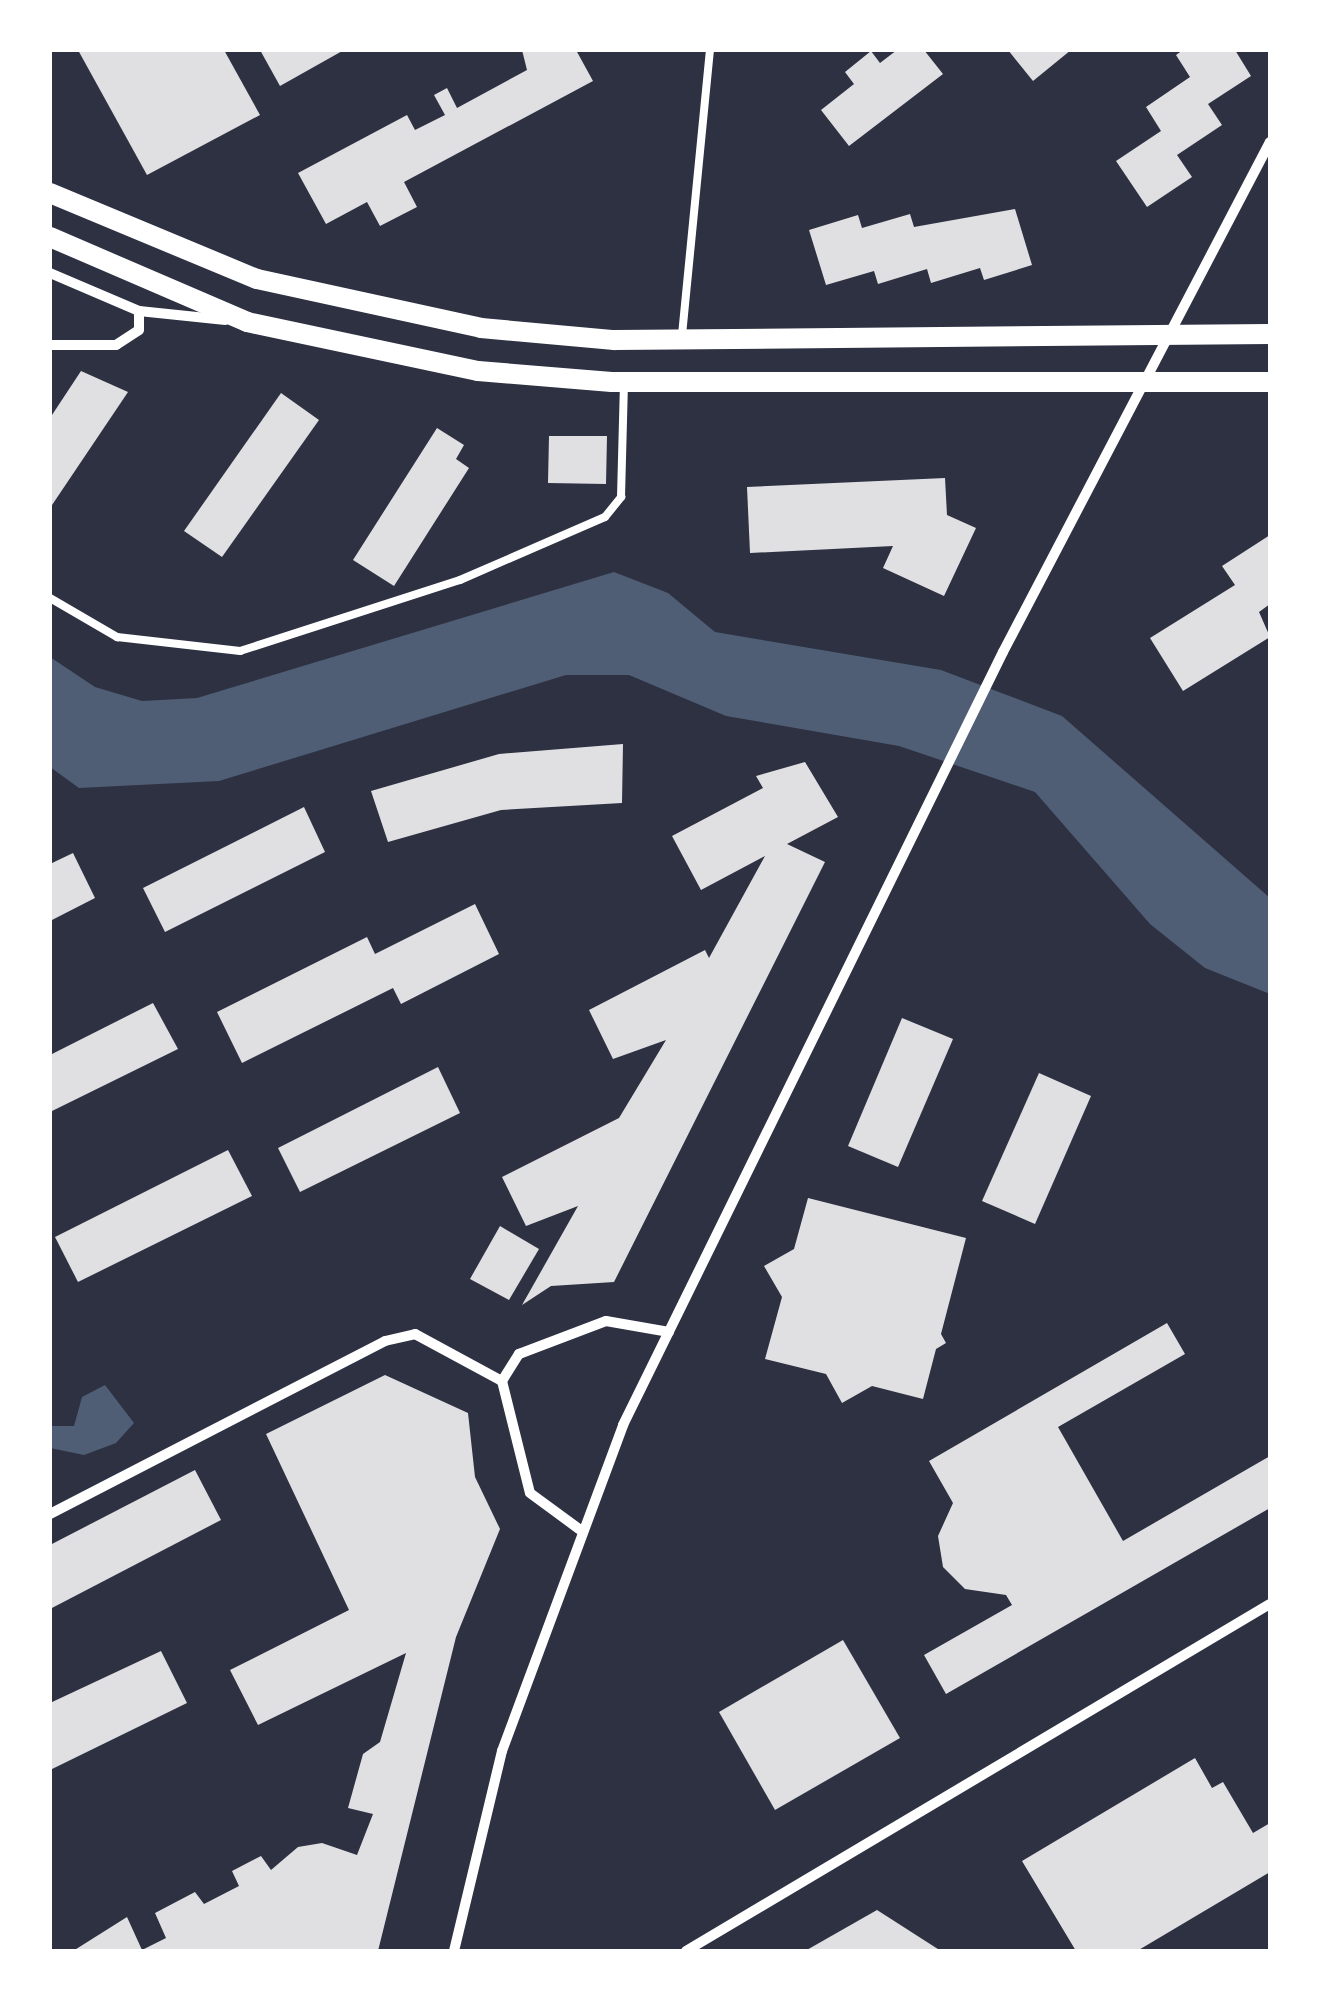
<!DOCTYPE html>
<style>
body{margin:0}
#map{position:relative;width:1320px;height:2001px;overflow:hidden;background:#2d3142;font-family:"Source Sans 3",sans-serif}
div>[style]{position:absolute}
.water>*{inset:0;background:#4f5d75}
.building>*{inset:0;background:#e0e0e3}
.service>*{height:8px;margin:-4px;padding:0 4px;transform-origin:4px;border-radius:4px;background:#fff}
.minor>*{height:10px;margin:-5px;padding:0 5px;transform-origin:5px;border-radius:5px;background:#fff}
.secondary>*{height:20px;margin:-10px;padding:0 10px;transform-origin:10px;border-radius:10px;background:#fff}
span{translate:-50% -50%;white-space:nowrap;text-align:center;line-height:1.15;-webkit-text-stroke:10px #fff;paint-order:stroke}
.frame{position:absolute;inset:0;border:52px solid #fff;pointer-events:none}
</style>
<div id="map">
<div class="water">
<i style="clip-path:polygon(614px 572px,668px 593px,715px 632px,941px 670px,1062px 716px,1270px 898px,1270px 994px,1205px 968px,1150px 924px,1035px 792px,899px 746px,726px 716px,629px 675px,566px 675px,219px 781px,79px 788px,50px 767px,50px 657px,95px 687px,142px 701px,197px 698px)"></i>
<i style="clip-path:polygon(105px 1385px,134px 1423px,116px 1443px,84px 1455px,50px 1448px,50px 1426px,74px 1426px,82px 1397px)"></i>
</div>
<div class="building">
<i style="clip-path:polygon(78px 50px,224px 50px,260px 115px,147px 175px)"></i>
<i style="clip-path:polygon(260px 50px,344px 50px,280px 86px)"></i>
<i style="clip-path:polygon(522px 50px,576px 50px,593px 81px,404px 182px,417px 207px,380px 226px,367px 202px,326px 224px,298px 173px,407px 115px,415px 130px,445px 115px,434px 95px,447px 88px,457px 108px,527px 70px)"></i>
<i style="clip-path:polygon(897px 50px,924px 50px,943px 74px,849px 146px,821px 110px,854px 84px,845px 72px,871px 51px,880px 63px)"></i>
<i style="clip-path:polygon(1008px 50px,1071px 50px,1033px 81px)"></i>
<i style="clip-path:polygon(1183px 50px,1235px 50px,1251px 76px,1208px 104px,1222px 125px,1177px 155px,1192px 177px,1147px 207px,1116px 161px,1161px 131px,1146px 107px,1190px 77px,1176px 55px)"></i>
<i style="clip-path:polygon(1015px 209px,1032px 265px,984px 280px,980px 268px,931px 283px,927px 269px,878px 284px,874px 271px,826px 285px,809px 230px,858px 215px,862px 228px,910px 214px,914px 227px)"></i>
<i style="clip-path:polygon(81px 371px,128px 392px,50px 508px,50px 418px)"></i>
<i style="clip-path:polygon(281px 393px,319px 420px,222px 557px,184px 531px)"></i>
<i style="clip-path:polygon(437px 428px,464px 445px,456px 459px,469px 468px,394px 586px,353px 560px)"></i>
<i style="clip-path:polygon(549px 436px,607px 436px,606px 484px,548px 483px)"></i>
<i style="clip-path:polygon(945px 478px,947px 515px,976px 528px,944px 596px,883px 568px,893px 546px,750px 553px,747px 487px)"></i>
<i style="clip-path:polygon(1270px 535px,1270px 604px,1259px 612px,1270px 637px,1183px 691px,1150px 638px,1235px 585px,1222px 566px)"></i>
<i style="clip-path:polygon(623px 744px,622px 803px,501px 810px,388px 842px,371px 791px,499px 754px)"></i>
<i style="clip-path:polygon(805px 762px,838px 817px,787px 844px,825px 862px,614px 1282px,551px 1286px,522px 1305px,578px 1206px,526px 1226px,502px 1177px,619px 1118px,666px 1040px,613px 1059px,589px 1010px,705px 950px,709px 958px,765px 856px,701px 890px,672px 836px,763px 788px,756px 776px)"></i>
<i style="clip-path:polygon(304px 807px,325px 852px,165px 932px,143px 888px)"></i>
<i style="clip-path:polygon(73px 853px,95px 898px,50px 921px,50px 864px)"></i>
<i style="clip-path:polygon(475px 904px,499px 954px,401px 1004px,393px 988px,242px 1063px,217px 1012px,367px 937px,375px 954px)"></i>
<i style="clip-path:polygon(153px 1003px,178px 1049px,50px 1112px,50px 1055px)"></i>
<i style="clip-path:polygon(902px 1018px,953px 1039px,898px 1167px,848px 1146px)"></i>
<i style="clip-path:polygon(438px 1067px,460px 1113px,300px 1192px,278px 1148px)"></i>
<i style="clip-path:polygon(1039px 1073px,1091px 1096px,1035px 1224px,982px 1201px)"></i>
<i style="clip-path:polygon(228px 1150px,252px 1196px,78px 1282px,55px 1237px)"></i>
<i style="clip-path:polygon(808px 1198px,966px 1238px,941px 1334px,946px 1343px,936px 1349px,923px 1399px,872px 1386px,842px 1403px,826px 1374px,765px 1359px,782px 1297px,764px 1266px,794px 1249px)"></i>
<i style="clip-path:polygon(500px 1226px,539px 1249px,509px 1300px,470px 1279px)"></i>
<i style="clip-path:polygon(1167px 1323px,1185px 1354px,1058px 1427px,1123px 1541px,1270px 1456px,1270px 1508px,946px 1694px,924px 1655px,1012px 1605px,1006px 1595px,965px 1589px,943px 1567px,938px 1536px,953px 1503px,929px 1461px)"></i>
<i style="clip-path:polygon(385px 1375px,468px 1413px,475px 1477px,500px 1529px,456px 1637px,378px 1951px,73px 1951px,127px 1917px,142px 1950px,166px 1938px,155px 1913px,195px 1892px,204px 1904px,239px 1886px,232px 1871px,261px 1856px,271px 1870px,298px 1847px,322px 1843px,357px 1855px,373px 1814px,348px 1808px,363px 1754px,380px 1742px,406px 1653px,258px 1725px,230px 1670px,349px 1610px,266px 1434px)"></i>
<i style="clip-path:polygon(195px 1470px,221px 1520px,50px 1609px,50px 1545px)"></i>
<i style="clip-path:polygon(843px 1640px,900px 1738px,775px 1810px,719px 1712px)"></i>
<i style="clip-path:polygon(161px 1651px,187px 1703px,50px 1770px,50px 1703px)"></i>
<i style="clip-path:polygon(1195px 1758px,1212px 1788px,1223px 1782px,1253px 1833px,1270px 1823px,1270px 1872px,1137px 1951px,1076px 1951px,1022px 1861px)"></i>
<i style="clip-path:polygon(877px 1910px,941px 1951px,805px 1951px)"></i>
</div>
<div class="service">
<i style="left:682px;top:335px;width:286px;rotate:-84.4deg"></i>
<i style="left:50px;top:598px;width:78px;rotate:30.2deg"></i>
<i style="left:117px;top:637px;width:124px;rotate:6.5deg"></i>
<i style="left:240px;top:651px;width:231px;rotate:-17.9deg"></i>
<i style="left:460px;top:580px;width:158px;rotate:-23.5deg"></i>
<i style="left:605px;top:517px;width:26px;rotate:-51deg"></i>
<i style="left:621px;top:497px;width:113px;rotate:-88.5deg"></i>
</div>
<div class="minor">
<i style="left:50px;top:273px;width:97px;rotate:23.1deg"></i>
<i style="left:139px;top:311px;width:87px;rotate:5.9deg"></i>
<i style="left:50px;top:345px;width:66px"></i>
<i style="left:116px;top:345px;width:27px;rotate:-33deg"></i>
<i style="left:139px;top:330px;width:19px;rotate:-90deg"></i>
<i style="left:502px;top:1381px;width:32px;rotate:-58deg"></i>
<i style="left:519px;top:1354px;width:93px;rotate:-20.8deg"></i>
<i style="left:606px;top:1321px;width:64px;rotate:9.9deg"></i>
<i style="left:50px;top:1514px;width:377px;rotate:-27.3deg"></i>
<i style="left:385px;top:1341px;width:31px;rotate:-13deg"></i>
<i style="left:415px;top:1334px;width:99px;rotate:28.4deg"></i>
<i style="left:502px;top:1381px;width:115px;rotate:76deg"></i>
<i style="left:530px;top:1493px;width:61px;rotate:36.3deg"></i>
<i style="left:454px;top:1951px;width:206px;rotate:-76.5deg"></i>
<i style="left:502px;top:1751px;width:348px;rotate:-69.6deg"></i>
<i style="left:623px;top:1425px;width:861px;rotate:-63.82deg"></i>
<i style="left:1003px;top:652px;width:576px;rotate:-62.37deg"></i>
<i style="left:686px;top:1951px;width:679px;rotate:-30.72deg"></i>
</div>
<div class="secondary">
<i style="left:50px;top:193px;width:224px;rotate:22.6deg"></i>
<i style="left:257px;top:279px;width:229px;rotate:12.3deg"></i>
<i style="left:481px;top:328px;width:134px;rotate:5.2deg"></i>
<i style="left:614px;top:340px;width:656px;rotate:-0.52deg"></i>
<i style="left:50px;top:237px;width:215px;rotate:23.3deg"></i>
<i style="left:247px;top:322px;width:236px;rotate:12deg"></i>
<i style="left:478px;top:371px;width:134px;rotate:4.7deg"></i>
<i style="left:612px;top:382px;width:658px"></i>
</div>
<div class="frame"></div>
</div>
